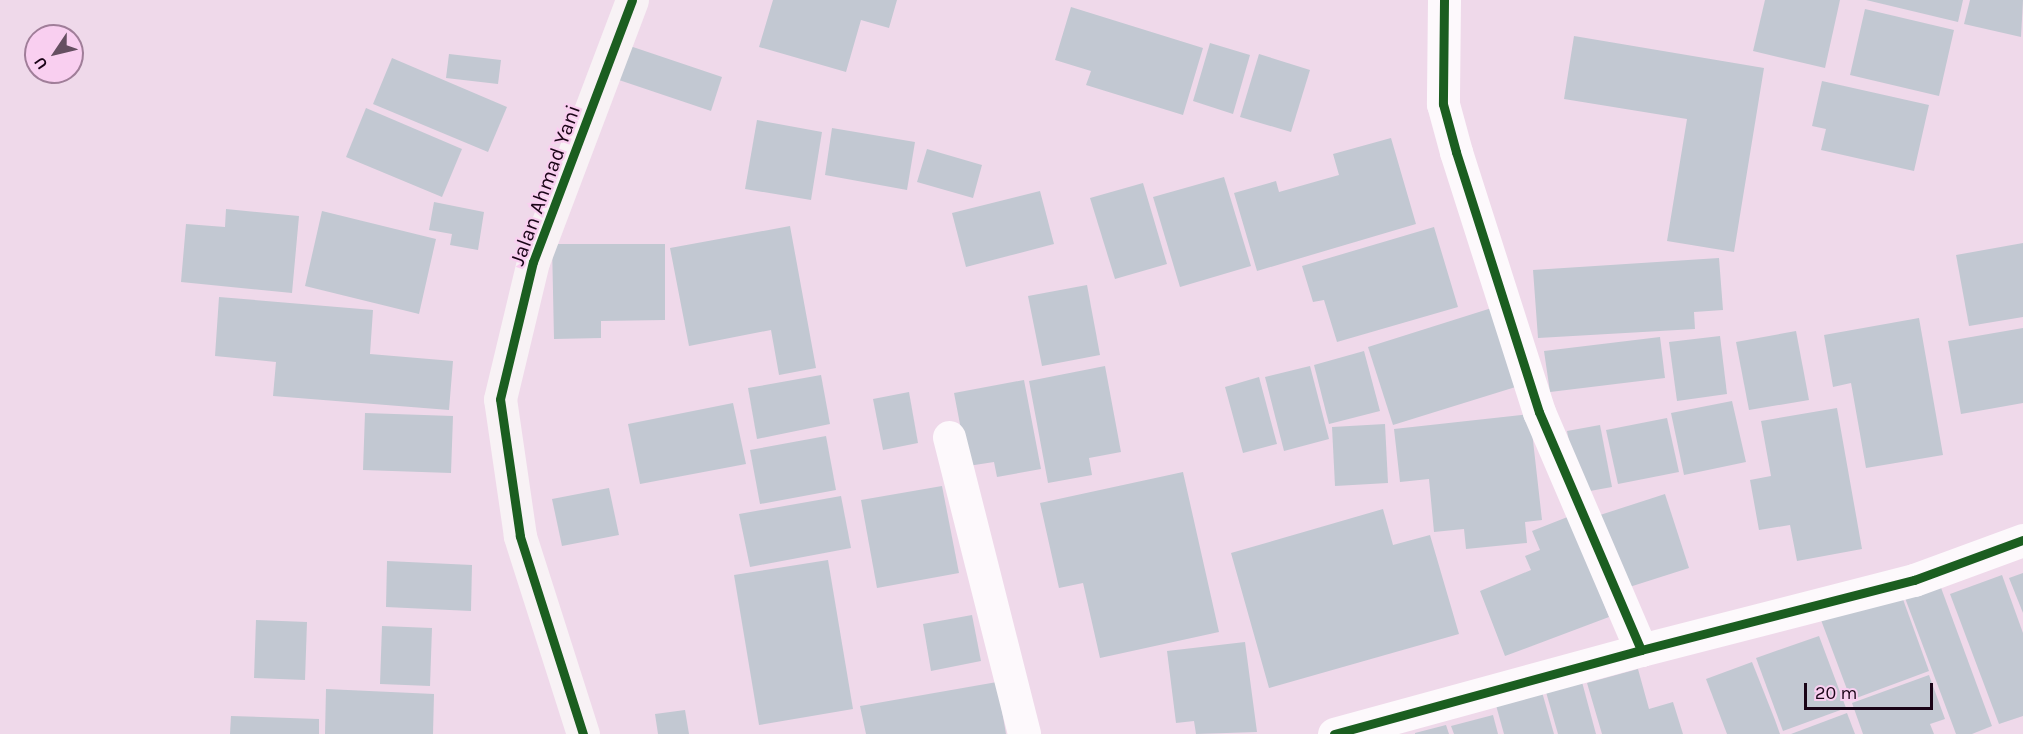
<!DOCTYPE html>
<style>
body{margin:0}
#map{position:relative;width:2023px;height:734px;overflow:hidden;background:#efd9ea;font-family:Karla,sans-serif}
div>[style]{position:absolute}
.building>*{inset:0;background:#c2c8d2}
.street>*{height:33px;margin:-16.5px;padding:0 16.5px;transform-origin:16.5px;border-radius:16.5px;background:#fdf9fc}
.secondary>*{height:33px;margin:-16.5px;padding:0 16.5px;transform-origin:16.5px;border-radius:16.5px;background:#f8f2f5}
.cycleway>*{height:9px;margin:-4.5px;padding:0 4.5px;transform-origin:4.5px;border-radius:4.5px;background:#1b5e20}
span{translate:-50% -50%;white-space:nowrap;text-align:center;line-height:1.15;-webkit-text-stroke:4.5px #f9cff0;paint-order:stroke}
.street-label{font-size:21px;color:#1a0417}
.north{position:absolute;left:24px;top:24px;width:60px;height:60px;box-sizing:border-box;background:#f9cff0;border:2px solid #a07e99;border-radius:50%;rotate:235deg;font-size:16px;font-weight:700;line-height:24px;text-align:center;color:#1a0417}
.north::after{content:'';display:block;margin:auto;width:21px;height:27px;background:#654f61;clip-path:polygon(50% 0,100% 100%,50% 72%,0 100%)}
.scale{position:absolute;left:1804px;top:683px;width:129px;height:27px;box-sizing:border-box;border:3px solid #1a0417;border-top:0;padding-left:8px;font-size:18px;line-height:21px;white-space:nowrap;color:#1a0417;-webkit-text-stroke:4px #f9cff0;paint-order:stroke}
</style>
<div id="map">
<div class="building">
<i style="clip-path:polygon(773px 0,897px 0,889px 28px,861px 20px,846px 72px,759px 47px)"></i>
<i style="clip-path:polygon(1765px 0,1840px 0,1825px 68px,1753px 51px)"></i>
<i style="clip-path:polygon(1866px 0,1963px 0,1958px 22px)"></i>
<i style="clip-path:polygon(1970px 0,2023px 0,2021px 37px,1964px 24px)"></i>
<i style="clip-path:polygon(1071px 7px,1203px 48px,1183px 115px,1086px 85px,1091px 71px,1055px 60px)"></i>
<i style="clip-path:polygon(1865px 9px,1954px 30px,1939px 96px,1850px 75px)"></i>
<i style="clip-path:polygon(1574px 36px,1764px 68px,1734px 252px,1667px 241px,1687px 119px,1564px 99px)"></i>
<i style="clip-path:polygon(1210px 43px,1250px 55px,1233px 114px,1193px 101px)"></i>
<i style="clip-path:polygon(630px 46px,722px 77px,711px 111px,619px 80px)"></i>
<i style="clip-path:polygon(449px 54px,501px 60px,498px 84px,446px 78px)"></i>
<i style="clip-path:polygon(1259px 54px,1310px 70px,1291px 132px,1240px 117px)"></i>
<i style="clip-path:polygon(392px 58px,507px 107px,488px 152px,373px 104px)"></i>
<i style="clip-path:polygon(1822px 81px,1929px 105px,1914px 171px,1821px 150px,1826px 129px,1812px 126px)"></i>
<i style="clip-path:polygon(366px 108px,462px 149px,442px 197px,346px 157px)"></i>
<i style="clip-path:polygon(757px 120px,822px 132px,811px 200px,745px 189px)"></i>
<i style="clip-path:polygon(832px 128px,915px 142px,907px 190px,825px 175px)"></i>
<i style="clip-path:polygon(1391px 138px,1416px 224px,1257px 271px,1234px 193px,1276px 181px,1279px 192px,1339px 175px,1333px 154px)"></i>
<i style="clip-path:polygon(927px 149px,982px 165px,973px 198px,917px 182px)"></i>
<i style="clip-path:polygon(1224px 177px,1251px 266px,1180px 287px,1153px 197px)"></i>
<i style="clip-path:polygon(1143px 183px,1167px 264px,1115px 279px,1090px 198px)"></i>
<i style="clip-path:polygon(1040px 191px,1054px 244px,966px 267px,952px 213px)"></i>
<i style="clip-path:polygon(434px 202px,484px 212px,478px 250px,450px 245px,452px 234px,429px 230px)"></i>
<i style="clip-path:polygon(226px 209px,299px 216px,292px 293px,181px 282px,186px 224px,225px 227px)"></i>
<i style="clip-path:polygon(322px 211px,436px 239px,419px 314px,305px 286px)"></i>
<i style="clip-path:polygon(790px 226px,816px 368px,779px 375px,771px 330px,689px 346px,670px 248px)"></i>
<i style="clip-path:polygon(1434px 227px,1458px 307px,1337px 342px,1324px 300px,1313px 302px,1302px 266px)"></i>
<i style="clip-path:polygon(2023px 243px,2023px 317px,1969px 326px,1956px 255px)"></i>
<i style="clip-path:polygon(552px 244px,665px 244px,665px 320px,601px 321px,601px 338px,554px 339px)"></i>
<i style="clip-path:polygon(1719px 258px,1723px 310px,1694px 312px,1695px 329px,1538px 338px,1533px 270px)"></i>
<i style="clip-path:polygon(1087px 285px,1100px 355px,1042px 366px,1028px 296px)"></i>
<i style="clip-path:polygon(219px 297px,373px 310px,370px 354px,453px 361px,449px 410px,273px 396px,276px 362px,215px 356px)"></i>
<i style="clip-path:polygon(1498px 306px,1522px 385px,1393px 425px,1368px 347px)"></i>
<i style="clip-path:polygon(1919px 318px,1943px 455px,1866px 468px,1851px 383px,1833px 387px,1824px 335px)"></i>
<i style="clip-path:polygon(2023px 328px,2023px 403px,1961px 414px,1948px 341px)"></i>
<i style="clip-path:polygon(1796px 331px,1809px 400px,1749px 410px,1736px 342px)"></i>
<i style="clip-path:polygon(1720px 336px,1727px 394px,1677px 401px,1669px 342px)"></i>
<i style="clip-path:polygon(1660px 337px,1665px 378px,1550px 392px,1544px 351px)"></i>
<i style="clip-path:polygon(1364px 351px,1380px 411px,1329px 424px,1314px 365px)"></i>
<i style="clip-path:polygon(1105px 366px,1121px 452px,1089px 458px,1092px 475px,1048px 483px,1029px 381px)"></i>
<i style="clip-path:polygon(1310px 366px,1329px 439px,1284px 451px,1265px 377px)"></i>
<i style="clip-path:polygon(821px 375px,830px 424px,757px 439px,748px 388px)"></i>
<i style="clip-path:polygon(1259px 377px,1277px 444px,1243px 453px,1225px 387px)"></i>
<i style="clip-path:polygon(1024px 380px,1041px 469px,997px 477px,994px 462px,968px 466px,954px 393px)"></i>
<i style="clip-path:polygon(909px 392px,918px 443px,883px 450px,873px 399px)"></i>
<i style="clip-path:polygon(1732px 401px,1746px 462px,1684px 475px,1671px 413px)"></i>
<i style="clip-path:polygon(733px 403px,746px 464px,640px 484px,628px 424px)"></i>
<i style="clip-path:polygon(1837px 408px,1862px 549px,1797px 561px,1790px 525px,1759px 530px,1750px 480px,1771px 476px,1761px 421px)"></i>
<i style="clip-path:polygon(365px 413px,453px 416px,451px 473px,363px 470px)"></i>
<i style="clip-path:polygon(1530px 414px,1542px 520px,1525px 522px,1527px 543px,1466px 549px,1464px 529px,1434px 532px,1429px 479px,1400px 482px,1394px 429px)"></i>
<i style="clip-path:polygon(1667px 418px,1679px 472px,1618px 484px,1606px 430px)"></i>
<i style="clip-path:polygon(1385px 424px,1388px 483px,1335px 486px,1332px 427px)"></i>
<i style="clip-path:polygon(1600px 425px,1612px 487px,1579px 493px,1567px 431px)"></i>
<i style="clip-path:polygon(826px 436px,836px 490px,760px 504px,750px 450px)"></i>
<i style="clip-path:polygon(1183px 472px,1219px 632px,1100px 658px,1083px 583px,1059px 588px,1040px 503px)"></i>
<i style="clip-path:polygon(942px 486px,959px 573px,877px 588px,861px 500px)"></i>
<i style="clip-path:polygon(609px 488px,619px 535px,562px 546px,552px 499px)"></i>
<i style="clip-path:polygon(1665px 494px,1689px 568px,1620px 590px,1597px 516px)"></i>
<i style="clip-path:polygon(841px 496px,851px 548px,750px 567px,739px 514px)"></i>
<i style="clip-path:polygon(1383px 509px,1393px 545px,1430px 535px,1459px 634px,1269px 688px,1231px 553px)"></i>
<i style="clip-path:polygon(1570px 516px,1609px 617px,1505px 656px,1480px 591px,1531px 570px,1525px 556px,1540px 550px,1532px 531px)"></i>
<i style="clip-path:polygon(828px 560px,853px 709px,759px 725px,734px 575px)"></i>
<i style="clip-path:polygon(387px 561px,472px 565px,471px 611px,386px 607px)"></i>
<i style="clip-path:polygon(2023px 573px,2023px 613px,2009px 578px)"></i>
<i style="clip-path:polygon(2002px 575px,2023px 633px,2023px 716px,1999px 724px,1950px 594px)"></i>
<i style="clip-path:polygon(1940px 585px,1992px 726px,1972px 734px,1956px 734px,1905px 598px)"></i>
<i style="clip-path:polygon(1900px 591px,1929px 671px,1851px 700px,1821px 620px)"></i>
<i style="clip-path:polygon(972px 615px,981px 661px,931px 671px,923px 624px)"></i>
<i style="clip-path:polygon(256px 620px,307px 622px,305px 680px,254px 678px)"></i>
<i style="clip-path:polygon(382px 626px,432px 628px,430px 686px,380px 684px)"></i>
<i style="clip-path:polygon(1819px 636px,1846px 708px,1783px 731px,1756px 658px)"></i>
<i style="clip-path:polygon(1245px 642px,1257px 732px,1196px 734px,1194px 721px,1176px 723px,1167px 651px)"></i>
<i style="clip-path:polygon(1752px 662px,1775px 720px,1780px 734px,1727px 734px,1706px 679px)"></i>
<i style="clip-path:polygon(1638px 669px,1649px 709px,1673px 702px,1683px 734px,1602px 734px,1587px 683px)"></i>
<i style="clip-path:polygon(1929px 675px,1945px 719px,1930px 724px,1934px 734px,1863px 734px,1852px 703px)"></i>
<i style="clip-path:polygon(997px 682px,1006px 734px,866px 734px,860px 706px)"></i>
<i style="clip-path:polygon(1582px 682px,1596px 734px,1558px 734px,1546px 692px)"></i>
<i style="clip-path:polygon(1540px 685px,1554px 734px,1504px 734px,1494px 698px)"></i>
<i style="clip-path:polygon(326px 689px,434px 694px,433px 734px,325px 734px)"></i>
<i style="clip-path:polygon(685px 710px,689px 734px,658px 734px,655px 714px)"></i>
<i style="clip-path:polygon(1847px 713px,1855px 734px,1791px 734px)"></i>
<i style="clip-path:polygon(1493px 715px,1498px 734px,1454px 734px,1451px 726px)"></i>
<i style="clip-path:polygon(231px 716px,319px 719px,319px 734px,230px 734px)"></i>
<i style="clip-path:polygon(1446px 725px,1449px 734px,1415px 734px,1415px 733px)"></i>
</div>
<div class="street">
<i style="left:1444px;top:0;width:104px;rotate:90.6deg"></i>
<i style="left:1443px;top:104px;width:50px;rotate:74.8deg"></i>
<i style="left:1456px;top:152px;width:273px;rotate:72.3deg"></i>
<i style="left:1539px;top:412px;width:259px;rotate:66.8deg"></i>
<i style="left:949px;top:437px;width:306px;rotate:75.8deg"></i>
<i style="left:1334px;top:734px;width:318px;rotate:-15.3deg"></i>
<i style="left:1641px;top:650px;width:282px;rotate:-14.4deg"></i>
<i style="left:1914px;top:580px;width:116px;rotate:-20.2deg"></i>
</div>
<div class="secondary">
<i style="left:583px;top:734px;width:208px;rotate:-107.7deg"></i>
<i style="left:520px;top:536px;width:138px;rotate:-98.3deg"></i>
<i style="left:500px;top:399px;width:141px;rotate:-76.5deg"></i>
<i style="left:533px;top:262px;width:280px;rotate:-69.3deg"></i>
</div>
<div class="cycleway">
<i style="left:1444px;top:0;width:104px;rotate:90.6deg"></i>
<i style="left:1443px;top:104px;width:50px;rotate:74.8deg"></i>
<i style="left:1456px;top:152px;width:273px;rotate:72.3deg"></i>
<i style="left:1539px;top:412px;width:259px;rotate:66.8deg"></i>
<i style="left:583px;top:734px;width:208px;rotate:-107.7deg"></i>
<i style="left:520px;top:536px;width:138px;rotate:-98.3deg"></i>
<i style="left:500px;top:399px;width:141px;rotate:-76.5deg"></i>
<i style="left:533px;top:262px;width:280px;rotate:-69.3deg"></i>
<i style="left:1334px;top:734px;width:318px;rotate:-15.3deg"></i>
<i style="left:1641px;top:650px;width:282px;rotate:-14.4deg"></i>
<i style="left:1914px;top:580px;width:116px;rotate:-20.2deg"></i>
</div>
<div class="street-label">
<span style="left:545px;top:185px;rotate:-70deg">Jalan Ahmad Yani</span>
</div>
<div class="north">U</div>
<div class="scale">20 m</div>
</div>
